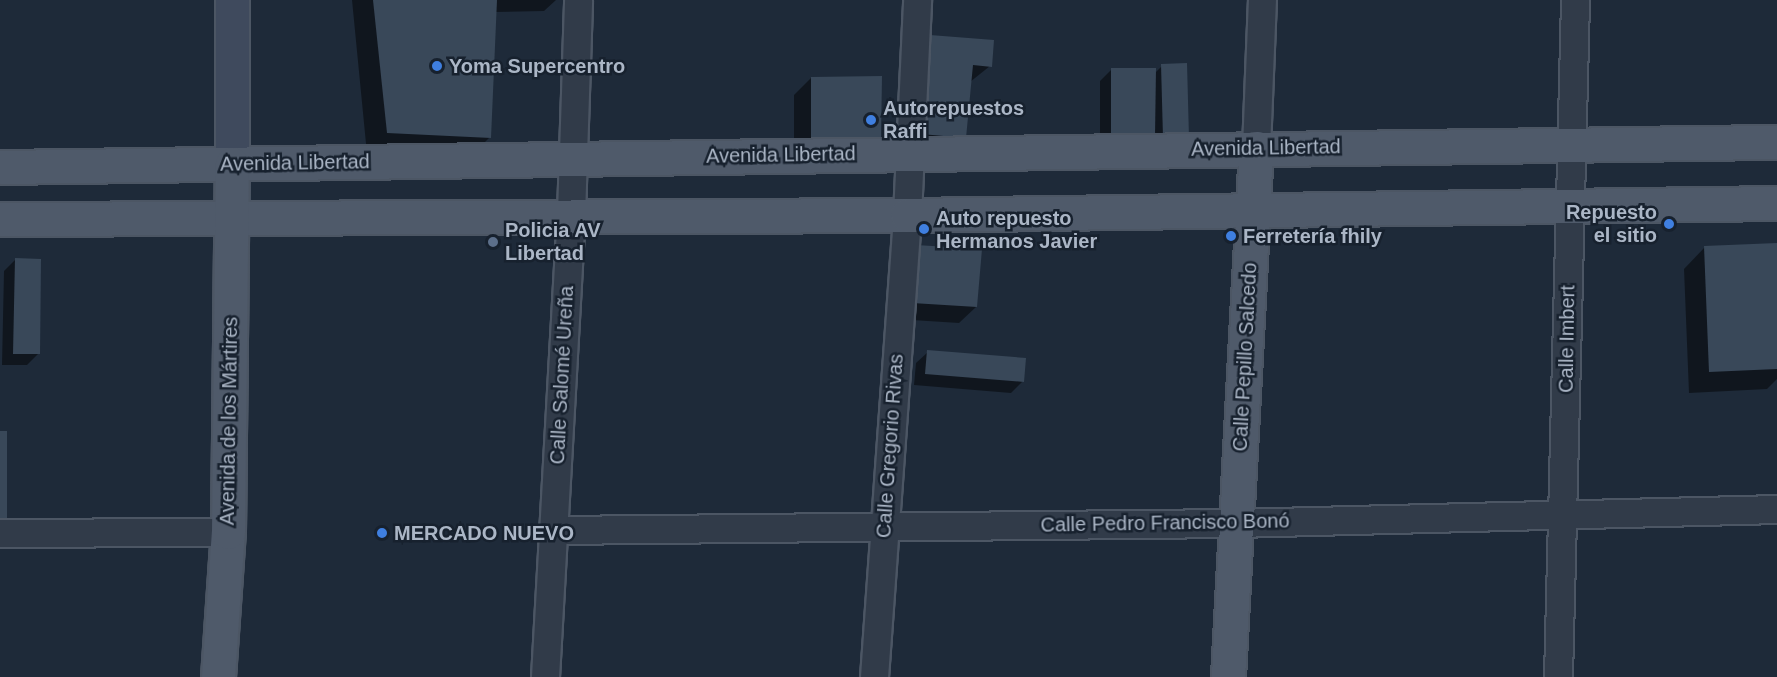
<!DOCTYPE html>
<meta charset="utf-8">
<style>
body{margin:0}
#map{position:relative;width:1777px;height:677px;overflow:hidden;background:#1e2a39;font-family:Helvetica,sans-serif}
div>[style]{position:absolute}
.shadow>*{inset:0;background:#0007}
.building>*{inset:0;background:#394859}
.roads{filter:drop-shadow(2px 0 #4c5664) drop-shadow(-2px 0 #4c5664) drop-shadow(0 2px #4c5664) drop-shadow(0 -2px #4c5664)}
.street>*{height:27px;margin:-13.5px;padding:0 13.5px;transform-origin:13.5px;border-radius:13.5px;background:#313b49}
.secondary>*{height:33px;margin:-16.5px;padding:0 16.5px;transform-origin:16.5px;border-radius:16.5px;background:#3f4a5d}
.primary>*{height:33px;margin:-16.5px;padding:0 16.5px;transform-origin:16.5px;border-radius:16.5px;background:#4f5a6a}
.dots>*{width:16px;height:16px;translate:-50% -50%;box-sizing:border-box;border:3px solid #17212e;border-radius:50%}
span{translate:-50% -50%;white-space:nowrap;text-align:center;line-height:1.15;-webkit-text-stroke:5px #17212e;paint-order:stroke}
.poi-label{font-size:20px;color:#abb6c6;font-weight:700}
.left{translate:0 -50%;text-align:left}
.right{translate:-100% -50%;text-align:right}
.street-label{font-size:20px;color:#abb6c6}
</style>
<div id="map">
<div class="shadow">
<i style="clip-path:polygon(352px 0,556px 0,544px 11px,495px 12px,490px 137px,469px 158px,367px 154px)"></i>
<i style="clip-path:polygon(930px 37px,990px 66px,970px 82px,965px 138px,905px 151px,913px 54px)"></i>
<i style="clip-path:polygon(1162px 66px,1176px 149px,1100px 147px,1100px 81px,1112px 69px,1154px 74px)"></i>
<i style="clip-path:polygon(811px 78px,880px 136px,863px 153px,794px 153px,794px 95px)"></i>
<i style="clip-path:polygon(1777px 244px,1777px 379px,1767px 389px,1689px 393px,1684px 269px,1705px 247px)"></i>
<i style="clip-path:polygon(15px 260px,38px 354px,27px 365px,2px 365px,4px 271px)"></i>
<i style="clip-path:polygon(900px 263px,976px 307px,959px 323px,896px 319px)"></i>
<i style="clip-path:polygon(928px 352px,1023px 381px,1011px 393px,914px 385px,916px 363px)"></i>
</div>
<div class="building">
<i style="clip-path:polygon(373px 0,497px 0,491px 138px,387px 133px)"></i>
<i style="clip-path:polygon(930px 35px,994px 40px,992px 67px,973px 65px,966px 138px,921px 134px)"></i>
<i style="clip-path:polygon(1187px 63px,1189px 138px,1163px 138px,1161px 64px)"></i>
<i style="clip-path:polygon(1111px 68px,1156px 68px,1155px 136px,1111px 136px)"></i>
<i style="clip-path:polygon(882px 76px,881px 137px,811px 137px,811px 77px)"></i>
<i style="clip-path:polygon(1777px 243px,1777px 369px,1709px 372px,1704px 246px)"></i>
<i style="clip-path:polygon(916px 245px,982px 249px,977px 307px,912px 303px)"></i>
<i style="clip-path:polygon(15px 258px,41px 259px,40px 354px,13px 354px)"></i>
<i style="clip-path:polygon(927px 350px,1026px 358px,1024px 382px,925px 374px)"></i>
<i style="clip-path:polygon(0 431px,7px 431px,7px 518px,0 518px)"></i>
</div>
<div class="roads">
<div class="street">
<i style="left:1256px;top:148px;width:148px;rotate:-87.7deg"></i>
<i style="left:554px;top:530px;width:682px;rotate:-0.59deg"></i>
<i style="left:1236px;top:523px;width:541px;rotate:-1.48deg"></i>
<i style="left:0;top:533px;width:228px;rotate:-0.3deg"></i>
<i style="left:545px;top:677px;width:464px;rotate:-86.8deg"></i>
<i style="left:571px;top:214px;width:214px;rotate:-88.1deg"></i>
<i style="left:874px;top:677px;width:463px;rotate:-85.9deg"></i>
<i style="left:907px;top:215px;width:215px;rotate:-87.3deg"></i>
<i style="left:1558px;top:677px;width:677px;rotate:-88.56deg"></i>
</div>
<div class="secondary">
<i style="left:232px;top:164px;width:164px;rotate:-90deg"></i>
</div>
<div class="primary">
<i style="left:0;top:167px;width:1777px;rotate:-0.81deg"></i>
<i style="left:0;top:219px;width:907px;rotate:-0.25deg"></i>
<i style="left:907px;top:215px;width:870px;rotate:-0.79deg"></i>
<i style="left:218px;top:677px;width:145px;rotate:-86.1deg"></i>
<i style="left:228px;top:532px;width:368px;rotate:-89.4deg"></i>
<i style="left:1228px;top:677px;width:530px;rotate:-86.97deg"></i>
</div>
</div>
<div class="dots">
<i style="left:437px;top:66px;background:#3f7fe0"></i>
<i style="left:871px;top:120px;background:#3f7fe0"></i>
<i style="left:1669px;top:224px;background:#3f7fe0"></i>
<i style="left:924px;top:229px;background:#3f7fe0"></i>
<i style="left:1231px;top:236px;background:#3f7fe0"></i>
<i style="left:493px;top:242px;background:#5c6f8a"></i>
<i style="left:382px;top:533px;background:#3f7fe0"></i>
</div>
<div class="poi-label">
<span class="left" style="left:449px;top:66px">Yoma Supercentro</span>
<span class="left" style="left:883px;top:120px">Autorepuestos<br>Raffi</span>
<span class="right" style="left:1657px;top:224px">Repuesto<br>el sitio</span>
<span class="left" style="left:936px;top:230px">Auto repuesto<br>Hermanos Javier</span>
<span class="left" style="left:505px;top:242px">Policia AV<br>Libertad</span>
<span class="left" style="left:1243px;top:236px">Ferretería fhily</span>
<span class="left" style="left:394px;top:533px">MERCADO NUEVO</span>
</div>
<div class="street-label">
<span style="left:1266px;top:148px;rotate:-1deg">Avenida Libertad</span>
<span style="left:781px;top:155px;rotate:-1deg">Avenida Libertad</span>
<span style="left:295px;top:163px;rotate:-1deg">Avenida Libertad</span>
<span style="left:1567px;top:339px;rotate:-89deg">Calle Imbert</span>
<span style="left:1245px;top:357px;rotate:-87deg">Calle Pepillo Salcedo</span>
<span style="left:562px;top:375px;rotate:-87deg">Calle Salomé Ureña</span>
<span style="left:229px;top:421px;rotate:-89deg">Avenida de los Mártires</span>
<span style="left:890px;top:446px;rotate:-86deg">Calle Gregorio Rivas</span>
<span style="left:1165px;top:523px;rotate:-1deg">Calle Pedro Francisco Bonó</span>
</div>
</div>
